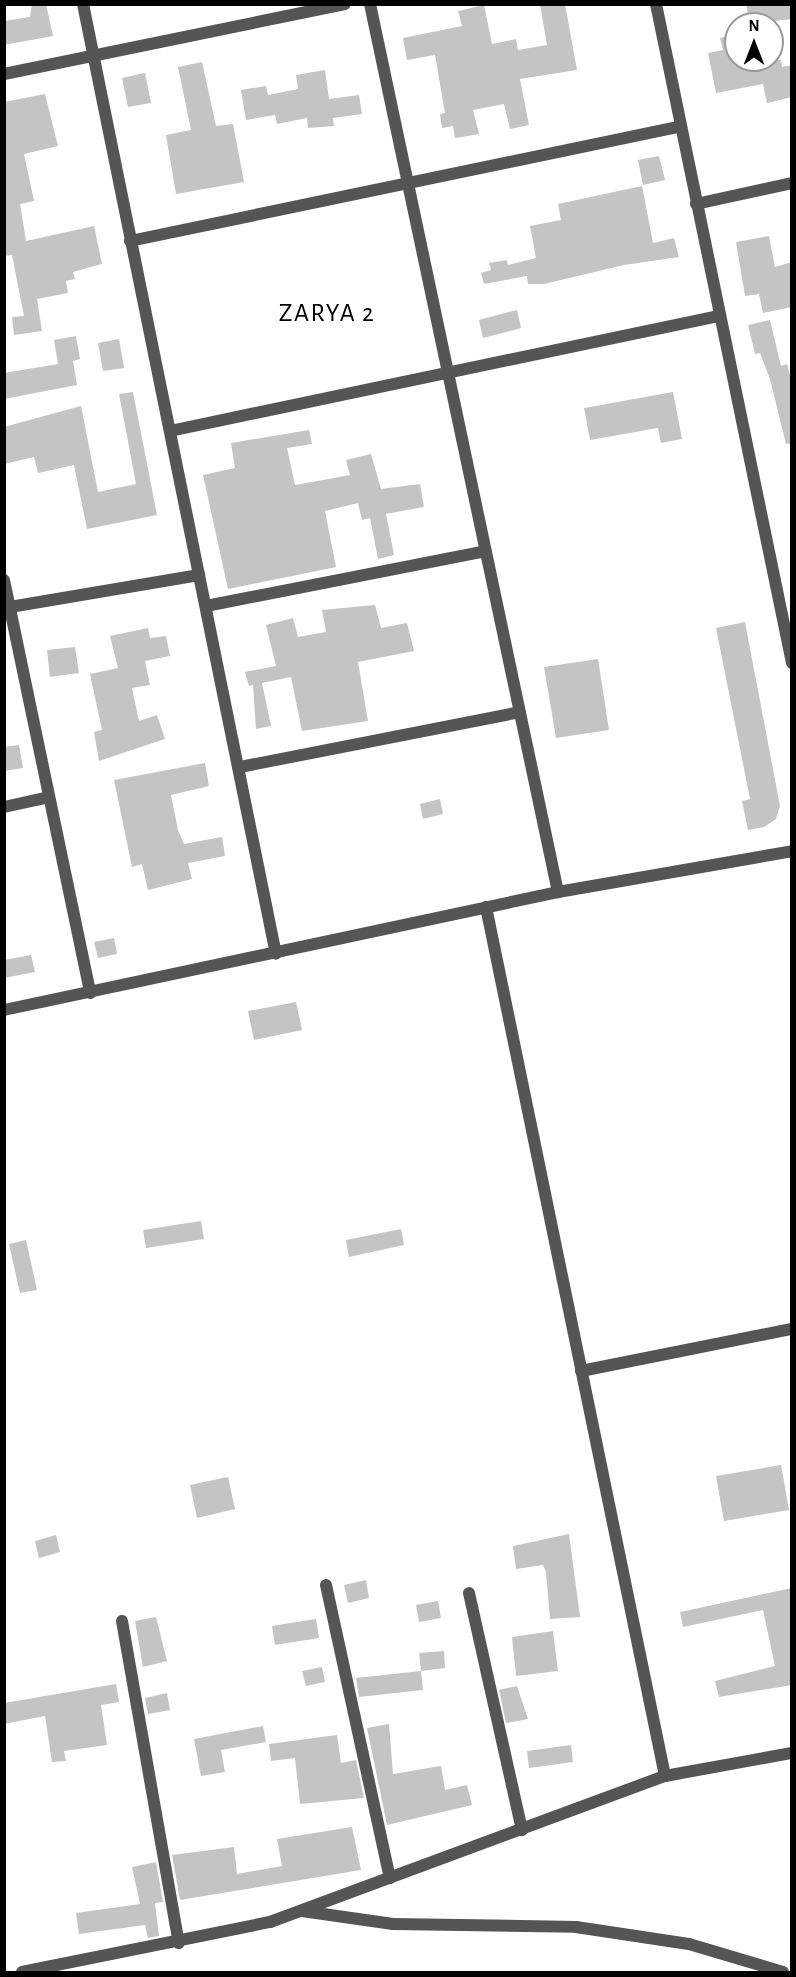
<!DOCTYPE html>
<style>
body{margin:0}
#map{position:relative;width:796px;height:1977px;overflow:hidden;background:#fff;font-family:"Alegreya Sans",sans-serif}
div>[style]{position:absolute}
.building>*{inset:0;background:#c4c4c4}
.street>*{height:12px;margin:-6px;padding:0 6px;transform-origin:6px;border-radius:6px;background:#555}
span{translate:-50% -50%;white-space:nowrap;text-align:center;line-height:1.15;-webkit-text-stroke:6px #fff;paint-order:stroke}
.quarter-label{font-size:26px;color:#000;letter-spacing:1.5px}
.frame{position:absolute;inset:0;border:6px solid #000;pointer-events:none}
.north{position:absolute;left:724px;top:12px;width:60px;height:60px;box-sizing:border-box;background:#fff;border:2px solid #999;border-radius:50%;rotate:0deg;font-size:16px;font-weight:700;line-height:24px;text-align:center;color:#000}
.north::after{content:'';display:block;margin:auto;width:21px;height:27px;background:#000;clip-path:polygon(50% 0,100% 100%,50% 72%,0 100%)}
</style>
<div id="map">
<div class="building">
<i style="clip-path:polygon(32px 4px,46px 4px,53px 36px,4px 45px,4px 21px,30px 17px)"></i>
<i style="clip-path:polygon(540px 4px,565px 4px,577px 70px,520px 79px,529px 125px,510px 129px,504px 104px,473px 110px,479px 134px,455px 138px,453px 126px,442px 128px,440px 114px,445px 113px,435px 55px,407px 60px,403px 38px,462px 26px,458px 11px,484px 5px,492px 44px,516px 39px,518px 50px,547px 45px)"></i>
<i style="clip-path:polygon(746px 4px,792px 4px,792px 19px,750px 24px)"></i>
<i style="clip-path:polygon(736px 34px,736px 60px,781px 60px,782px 67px,792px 65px,792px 97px,767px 103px,763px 84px,716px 93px,708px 53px,723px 50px,720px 38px)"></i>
<i style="clip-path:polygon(202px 62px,216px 126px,233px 124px,244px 182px,176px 194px,166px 135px,191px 130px,178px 67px)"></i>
<i style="clip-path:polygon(325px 70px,329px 99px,359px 95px,362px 114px,333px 118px,334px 126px,308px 128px,307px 118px,277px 124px,275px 115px,246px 120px,241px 90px,266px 86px,268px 95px,298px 89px,296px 75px)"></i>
<i style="clip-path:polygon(145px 73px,151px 103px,128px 107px,122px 78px)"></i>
<i style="clip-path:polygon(45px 94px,58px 146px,24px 154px,34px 201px,20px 204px,26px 241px,94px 226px,102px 264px,73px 272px,75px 279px,66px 281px,68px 293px,37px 299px,42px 331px,14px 335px,12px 317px,24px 316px,12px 255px,4px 256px,4px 102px)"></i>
<i style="clip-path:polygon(659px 156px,665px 180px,643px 185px,638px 160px)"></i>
<i style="clip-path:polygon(642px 186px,653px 243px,674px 238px,679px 257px,624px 265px,544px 284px,528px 284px,527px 276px,484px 284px,481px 273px,491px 270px,489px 263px,507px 260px,508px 265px,536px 258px,530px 226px,561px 220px,558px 204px)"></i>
<i style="clip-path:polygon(769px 236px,775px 267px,792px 262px,792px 307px,763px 313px,759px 294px,745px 296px,736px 242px)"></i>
<i style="clip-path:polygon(517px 310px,521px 328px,483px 338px,479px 320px)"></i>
<i style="clip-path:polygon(770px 320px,781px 366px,787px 364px,792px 383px,792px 443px,786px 444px,770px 379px,760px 353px,755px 354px,748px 325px)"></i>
<i style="clip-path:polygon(76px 336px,80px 359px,73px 361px,77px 385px,4px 399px,4px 373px,58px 364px,54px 340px)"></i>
<i style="clip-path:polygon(119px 339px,124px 368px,103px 371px,98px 343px)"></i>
<i style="clip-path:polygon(133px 392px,157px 515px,87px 529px,74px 465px,38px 473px,34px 457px,4px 464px,4px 427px,81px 406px,98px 492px,136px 484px,119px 394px)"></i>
<i style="clip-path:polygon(673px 392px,682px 439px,661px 443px,658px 428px,590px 440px,584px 408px)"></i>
<i style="clip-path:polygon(309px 430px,312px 444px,287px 448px,295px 485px,350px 475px,346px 460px,371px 454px,381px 489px,420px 484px,424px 507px,386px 514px,394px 555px,378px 559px,370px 518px,362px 520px,358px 503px,325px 511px,336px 567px,228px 589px,203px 475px,235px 468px,231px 443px)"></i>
<i style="clip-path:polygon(375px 605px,381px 628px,407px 623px,414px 651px,358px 662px,368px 721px,302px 731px,291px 677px,262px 683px,271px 726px,256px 729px,253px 685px,249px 686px,245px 672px,276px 666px,266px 625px,293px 618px,298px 637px,326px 632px,322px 610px)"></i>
<i style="clip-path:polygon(745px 622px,780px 806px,776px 819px,764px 827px,748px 830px,742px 801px,750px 799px,716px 628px)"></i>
<i style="clip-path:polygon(148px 628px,150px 638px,166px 636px,170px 656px,145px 661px,150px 685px,132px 688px,139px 721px,157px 715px,165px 739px,99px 761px,94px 732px,102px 730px,90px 674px,118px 668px,110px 636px)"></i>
<i style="clip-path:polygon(75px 647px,79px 673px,50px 677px,47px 650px)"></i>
<i style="clip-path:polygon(598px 659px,609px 730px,556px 738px,544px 667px)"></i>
<i style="clip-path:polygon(19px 745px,23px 768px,4px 771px,4px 747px)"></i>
<i style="clip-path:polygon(205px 763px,209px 786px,171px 795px,178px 830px,184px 844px,222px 837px,225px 856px,188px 863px,192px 879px,148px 890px,142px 864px,132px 867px,114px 780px)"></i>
<i style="clip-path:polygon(440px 799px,443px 814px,423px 819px,420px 804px)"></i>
<i style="clip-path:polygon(114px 938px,117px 954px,98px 958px,94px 942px)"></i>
<i style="clip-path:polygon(31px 955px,35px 972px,4px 978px,4px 960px)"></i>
<i style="clip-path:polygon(296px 1002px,302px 1030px,254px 1040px,248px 1011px)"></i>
<i style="clip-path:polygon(201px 1221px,204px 1239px,146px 1248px,143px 1230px)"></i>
<i style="clip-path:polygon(401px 1229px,404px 1245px,349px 1257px,346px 1240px)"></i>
<i style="clip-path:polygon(26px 1240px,37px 1290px,20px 1293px,9px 1244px)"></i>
<i style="clip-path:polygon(781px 1465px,789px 1510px,724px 1521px,716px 1476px)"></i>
<i style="clip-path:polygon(228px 1477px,235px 1509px,197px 1518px,190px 1485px)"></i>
<i style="clip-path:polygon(569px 1534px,580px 1617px,550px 1619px,546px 1572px,543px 1565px,516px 1569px,513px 1546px)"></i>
<i style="clip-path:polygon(56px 1535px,60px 1552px,39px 1558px,35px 1541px)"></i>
<i style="clip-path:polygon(366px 1580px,369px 1598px,348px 1603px,344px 1585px)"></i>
<i style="clip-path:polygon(792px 1588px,792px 1685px,719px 1697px,715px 1681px,775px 1666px,763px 1610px,683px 1627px,680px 1612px)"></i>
<i style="clip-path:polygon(438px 1601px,441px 1618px,419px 1622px,416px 1605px)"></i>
<i style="clip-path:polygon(156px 1617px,167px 1661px,143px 1667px,135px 1621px)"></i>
<i style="clip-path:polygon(316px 1619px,319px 1638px,275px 1645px,272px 1626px)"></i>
<i style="clip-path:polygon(553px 1631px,558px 1671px,516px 1676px,512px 1637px)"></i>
<i style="clip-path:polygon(444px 1651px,445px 1668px,421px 1671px,419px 1653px)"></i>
<i style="clip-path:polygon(322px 1667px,325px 1682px,306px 1686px,302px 1671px)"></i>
<i style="clip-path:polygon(421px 1671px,423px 1690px,359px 1697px,356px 1678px)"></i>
<i style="clip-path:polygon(116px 1684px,119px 1702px,101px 1705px,107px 1745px,64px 1751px,66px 1761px,52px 1762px,45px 1716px,4px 1724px,4px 1703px)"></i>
<i style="clip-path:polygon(517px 1686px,528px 1719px,506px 1723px,499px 1690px)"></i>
<i style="clip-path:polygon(167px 1693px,170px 1710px,148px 1714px,145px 1698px)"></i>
<i style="clip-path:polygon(389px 1724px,393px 1774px,441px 1766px,445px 1790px,467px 1785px,472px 1805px,387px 1825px,367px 1728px)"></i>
<i style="clip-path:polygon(263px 1726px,266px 1742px,221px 1750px,225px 1772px,201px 1776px,194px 1739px)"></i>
<i style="clip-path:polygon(337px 1735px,341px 1763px,356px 1760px,364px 1798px,300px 1804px,295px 1758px,271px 1761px,269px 1744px)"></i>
<i style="clip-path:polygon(571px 1745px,573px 1762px,529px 1768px,527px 1751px)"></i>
<i style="clip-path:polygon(352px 1827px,361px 1870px,180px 1900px,172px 1855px,234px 1847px,237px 1874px,282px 1866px,277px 1839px)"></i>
<i style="clip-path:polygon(156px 1862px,163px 1902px,155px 1903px,159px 1936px,148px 1938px,145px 1925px,79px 1934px,76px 1913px,140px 1904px,132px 1867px)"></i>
</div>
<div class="street">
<i style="left:83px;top:4px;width:969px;rotate:78.52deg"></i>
<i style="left:370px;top:4px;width:908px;rotate:78.05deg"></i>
<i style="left:656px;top:4px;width:673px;rotate:78.34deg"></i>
<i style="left:4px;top:74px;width:348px;rotate:-11.6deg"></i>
<i style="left:696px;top:204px;width:98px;rotate:-12.3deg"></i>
<i style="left:130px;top:241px;width:560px;rotate:-11.75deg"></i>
<i style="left:170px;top:431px;width:560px;rotate:-11.85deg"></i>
<i style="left:4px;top:580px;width:422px;rotate:78.2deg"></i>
<i style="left:206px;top:606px;width:285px;rotate:-11.1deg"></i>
<i style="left:4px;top:608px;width:198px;rotate:-9.6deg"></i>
<i style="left:240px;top:767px;width:285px;rotate:-11.1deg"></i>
<i style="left:4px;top:807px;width:46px;rotate:-12.5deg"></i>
<i style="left:486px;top:907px;width:887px;rotate:78.36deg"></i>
<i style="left:4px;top:1010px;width:566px;rotate:-12.02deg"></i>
<i style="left:558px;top:892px;width:238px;rotate:-9.9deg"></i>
<i style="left:581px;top:1371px;width:215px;rotate:-11.3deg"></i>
<i style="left:326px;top:1585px;width:300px;rotate:77.7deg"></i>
<i style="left:469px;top:1593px;width:243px;rotate:77.4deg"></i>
<i style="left:122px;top:1621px;width:327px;rotate:80deg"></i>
<i style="left:302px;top:1911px;width:92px;rotate:8.1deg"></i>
<i style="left:393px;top:1924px;width:183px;rotate:0.9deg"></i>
<i style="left:576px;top:1927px;width:114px;rotate:8.6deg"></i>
<i style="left:689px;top:1944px;width:98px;rotate:16.6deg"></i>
<i style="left:22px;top:1972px;width:253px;rotate:-11.4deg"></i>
<i style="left:270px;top:1922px;width:421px;rotate:-20.3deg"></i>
<i style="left:665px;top:1776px;width:129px;rotate:-10.3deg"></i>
</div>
<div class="quarter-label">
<span style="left:327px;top:314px">ZARYA 2</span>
</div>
<div class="frame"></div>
<div class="north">N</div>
</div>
